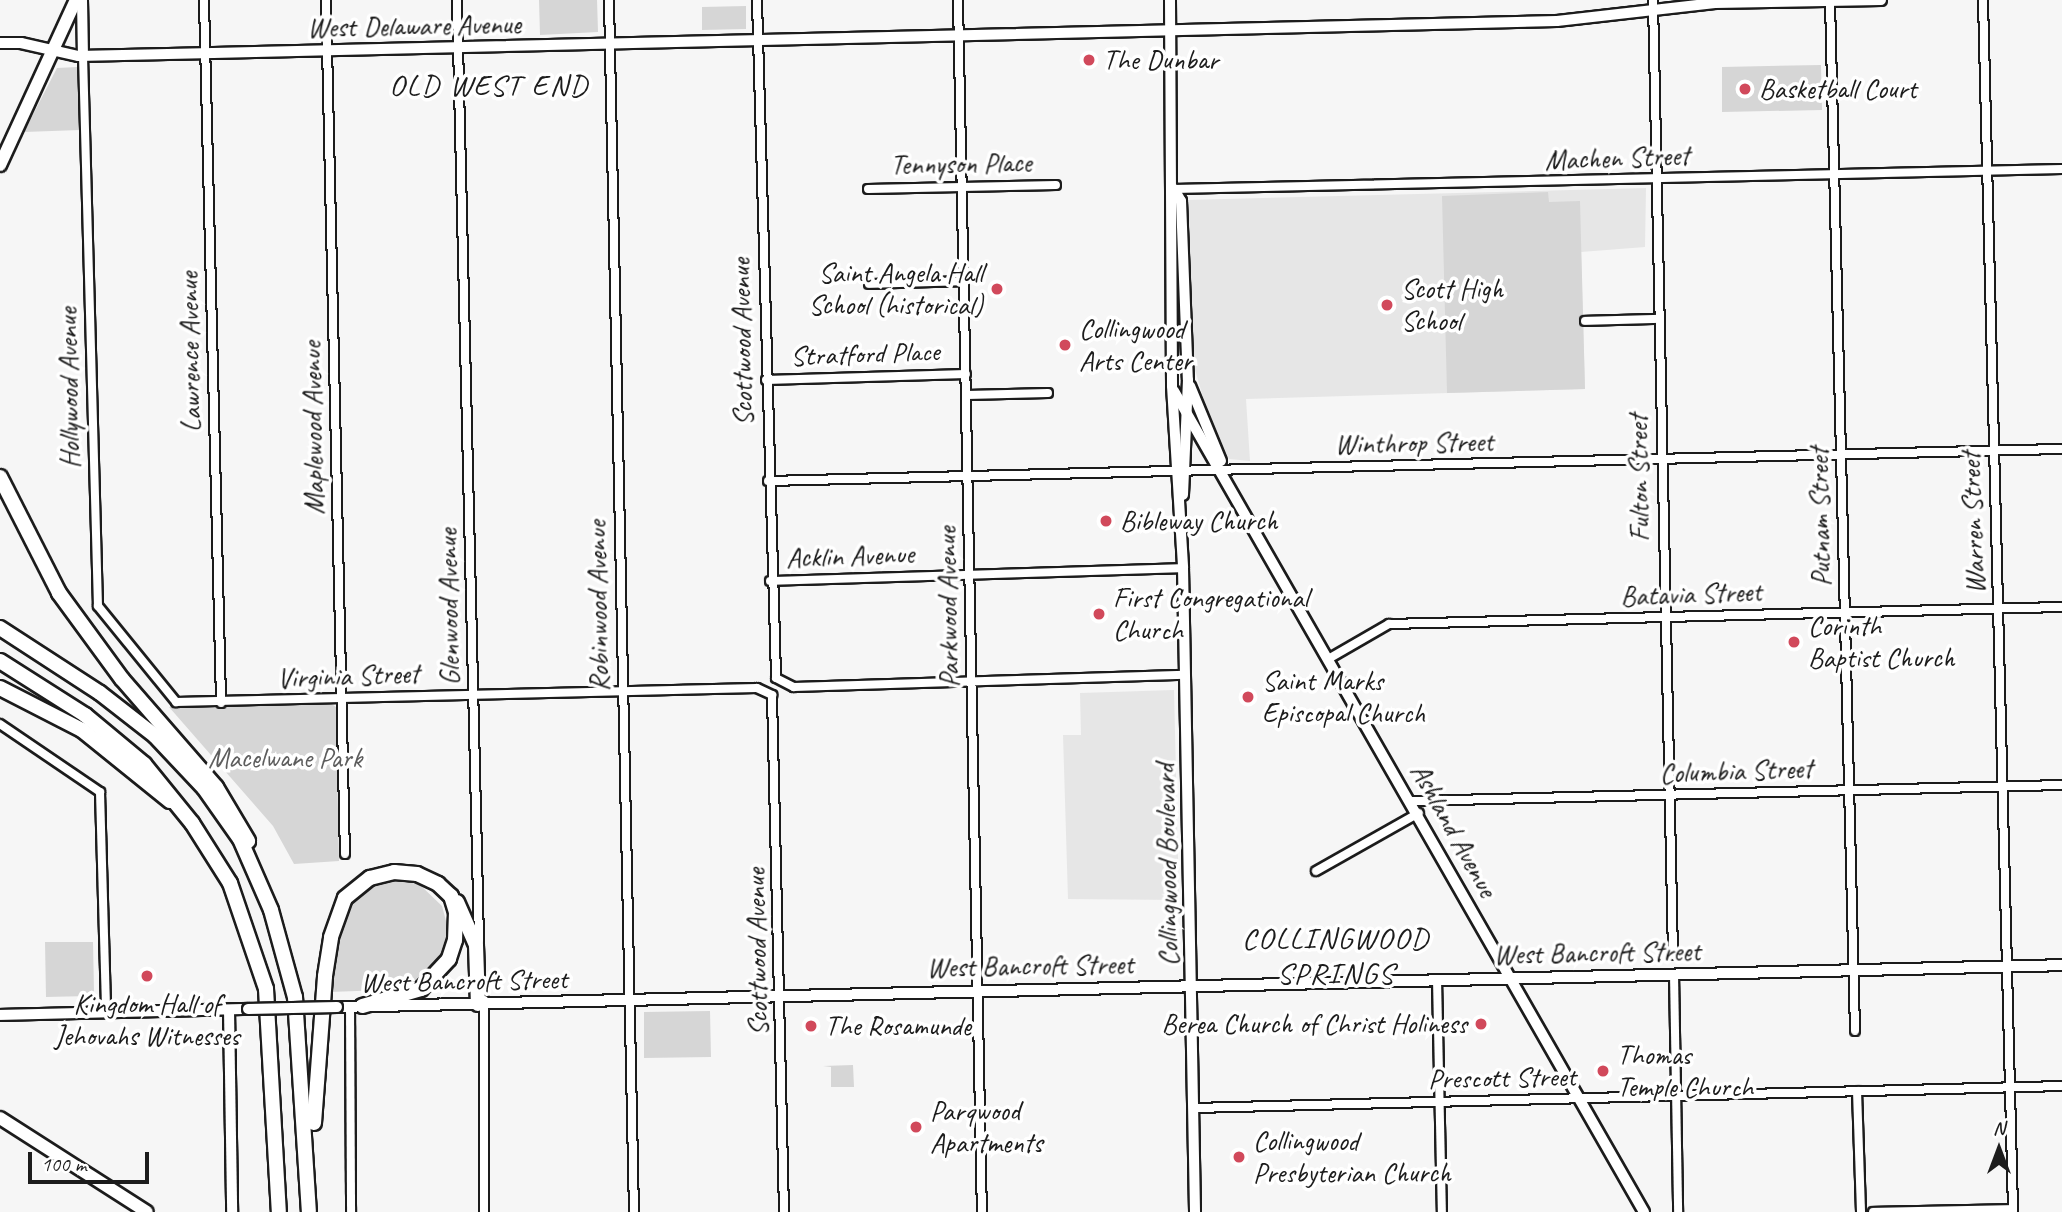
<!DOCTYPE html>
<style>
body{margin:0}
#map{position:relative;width:2062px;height:1212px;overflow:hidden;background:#f6f6f6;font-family:Caveat,sans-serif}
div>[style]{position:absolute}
.built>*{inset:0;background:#e6e6e6}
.green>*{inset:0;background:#d6d6d6}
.roads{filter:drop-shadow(2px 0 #1c1c1c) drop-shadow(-2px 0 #1c1c1c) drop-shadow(0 2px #1c1c1c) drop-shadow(0 -2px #1c1c1c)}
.street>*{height:8px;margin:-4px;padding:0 4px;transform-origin:4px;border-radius:4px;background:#fff}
.secondary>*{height:10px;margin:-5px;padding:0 5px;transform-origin:5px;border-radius:5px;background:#fff}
.primary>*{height:12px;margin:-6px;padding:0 6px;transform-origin:6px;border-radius:6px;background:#fff}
.highway>*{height:14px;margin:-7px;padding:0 7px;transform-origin:7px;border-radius:7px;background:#fff}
.bridges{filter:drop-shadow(2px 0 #1c1c1c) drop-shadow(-2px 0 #1c1c1c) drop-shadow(0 2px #1c1c1c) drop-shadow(0 -2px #1c1c1c)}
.secondary-bridge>*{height:10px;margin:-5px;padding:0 5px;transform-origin:5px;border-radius:5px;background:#fff}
.dots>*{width:19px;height:19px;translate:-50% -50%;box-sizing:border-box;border:4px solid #fff;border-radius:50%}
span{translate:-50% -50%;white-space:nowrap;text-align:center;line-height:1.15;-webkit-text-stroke:7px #fff;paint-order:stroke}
.street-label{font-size:28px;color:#1c1c1c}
.poi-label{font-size:28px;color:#1c1c1c}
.left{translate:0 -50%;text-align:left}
.right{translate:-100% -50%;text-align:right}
.park-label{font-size:28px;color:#5d5d5d}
.neighbourhood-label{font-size:30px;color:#1c1c1c;letter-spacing:2px}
.north{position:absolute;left:1964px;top:1114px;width:70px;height:70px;-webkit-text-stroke:5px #fff;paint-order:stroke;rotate:0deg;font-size:19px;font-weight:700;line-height:28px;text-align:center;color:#1c1c1c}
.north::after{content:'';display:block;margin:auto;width:24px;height:32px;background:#1c1c1c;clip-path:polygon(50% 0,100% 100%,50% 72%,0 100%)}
.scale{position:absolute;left:28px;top:1152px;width:121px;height:32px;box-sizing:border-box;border:4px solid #1c1c1c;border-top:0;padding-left:9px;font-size:21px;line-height:24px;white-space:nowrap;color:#1c1c1c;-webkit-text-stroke:5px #fff;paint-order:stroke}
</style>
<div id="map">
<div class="built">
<i style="clip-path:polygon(1646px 188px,1645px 247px,1581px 252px,1585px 389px,1246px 399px,1250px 461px,1229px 459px,1207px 411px,1192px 359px,1187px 200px)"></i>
<i style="clip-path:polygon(1174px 690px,1179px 900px,1068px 899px,1063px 735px,1081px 735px,1080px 693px)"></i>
</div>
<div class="green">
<i style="clip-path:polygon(539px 0,597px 0,598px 32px,540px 35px)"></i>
<i style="clip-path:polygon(746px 6px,746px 29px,702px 30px,702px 7px)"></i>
<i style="clip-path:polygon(1821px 65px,1822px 110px,1722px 112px,1722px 67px)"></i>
<i style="clip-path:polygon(78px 67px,80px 130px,24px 132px,57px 68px)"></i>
<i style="clip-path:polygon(1548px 192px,1549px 202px,1580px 201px,1585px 389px,1447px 393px,1442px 196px)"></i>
<i style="clip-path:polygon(330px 703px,336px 707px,339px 861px,294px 864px,273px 826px,169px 707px)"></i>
<i style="clip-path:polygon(401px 878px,417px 882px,442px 906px,449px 932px,446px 952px,421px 984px,418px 981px,385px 990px,329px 992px,337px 933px,355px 896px,385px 879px)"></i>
<i style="clip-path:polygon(45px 942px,93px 942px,94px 992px,89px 996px,46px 997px)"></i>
<i style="clip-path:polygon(710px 1011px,711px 1057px,644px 1058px,644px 1012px)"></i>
<i style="clip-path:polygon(853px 1065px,854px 1087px,831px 1087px,831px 1067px,823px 1066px)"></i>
</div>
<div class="roads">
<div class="street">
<i style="left:204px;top:0;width:703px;rotate:88.61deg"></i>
<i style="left:326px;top:0;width:854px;rotate:88.73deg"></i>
<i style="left:457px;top:0;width:942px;rotate:88.66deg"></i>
<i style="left:609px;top:0;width:1212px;rotate:88.82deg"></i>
<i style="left:757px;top:0;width:678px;rotate:88.39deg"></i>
<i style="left:776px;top:678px;width:20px;rotate:27deg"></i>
<i style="left:794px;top:687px;width:391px;rotate:-1.8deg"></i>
<i style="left:958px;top:0;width:1212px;rotate:88.87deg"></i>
<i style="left:1653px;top:0;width:955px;rotate:88.8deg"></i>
<i style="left:1983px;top:0;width:1212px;rotate:88.58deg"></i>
<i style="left:1830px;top:1px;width:1030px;rotate:88.61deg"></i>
<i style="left:83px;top:56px;width:550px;rotate:88.44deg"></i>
<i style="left:98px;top:606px;width:124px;rotate:50.9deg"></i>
<i style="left:176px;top:702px;width:581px;rotate:-1.38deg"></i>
<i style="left:757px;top:688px;width:17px;rotate:25deg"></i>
<i style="left:772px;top:695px;width:517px;rotate:88.67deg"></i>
<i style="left:868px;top:189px;width:188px;rotate:-1.2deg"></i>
<i style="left:1174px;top:189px;width:888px;rotate:-1.29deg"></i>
<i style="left:869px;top:284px;width:95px;rotate:-1.8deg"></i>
<i style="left:1585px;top:321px;width:73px;rotate:-1.6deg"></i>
<i style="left:766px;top:380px;width:200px;rotate:-1.7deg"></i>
<i style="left:967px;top:395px;width:81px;rotate:-1.4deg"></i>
<i style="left:768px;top:481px;width:1294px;rotate:-1.42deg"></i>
<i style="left:770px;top:581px;width:413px;rotate:-1.8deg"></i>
<i style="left:1330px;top:658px;width:68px;rotate:-30deg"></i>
<i style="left:1389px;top:624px;width:673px;rotate:-1.45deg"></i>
<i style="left:0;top:724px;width:121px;rotate:34.2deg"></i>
<i style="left:100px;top:792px;width:220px;rotate:88.4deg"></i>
<i style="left:1412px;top:801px;width:650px;rotate:-1.41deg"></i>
<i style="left:1316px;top:871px;width:118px;rotate:-29.4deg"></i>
<i style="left:1674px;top:974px;width:238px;rotate:89deg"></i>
<i style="left:1437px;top:979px;width:233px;rotate:88.8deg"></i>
<i style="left:484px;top:1000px;width:212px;rotate:90deg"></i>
<i style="left:350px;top:1007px;width:205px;rotate:89.7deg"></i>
<i style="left:1857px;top:1091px;width:121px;rotate:88.1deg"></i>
<i style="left:1194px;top:1108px;width:868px;rotate:-1.45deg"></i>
<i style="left:1873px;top:1212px;width:140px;rotate:-1.2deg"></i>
</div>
<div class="secondary">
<i style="left:82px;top:0;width:56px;rotate:89deg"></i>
<i style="left:1170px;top:0;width:386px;rotate:89.7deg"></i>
<i style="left:1172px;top:386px;width:182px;rotate:86.5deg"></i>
<i style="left:1183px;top:568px;width:644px;rotate:88.93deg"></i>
<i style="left:0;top:43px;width:21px"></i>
<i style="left:21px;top:43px;width:58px;rotate:12.8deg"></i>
<i style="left:78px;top:56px;width:135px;rotate:-1.3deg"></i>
<i style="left:213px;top:53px;width:1344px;rotate:-1.36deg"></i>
<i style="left:1557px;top:21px;width:159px;rotate:-6.5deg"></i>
<i style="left:1715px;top:3px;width:166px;rotate:-1deg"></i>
<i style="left:1174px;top:189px;width:14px;rotate:60deg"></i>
<i style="left:1181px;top:201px;width:179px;rotate:87.8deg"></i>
<i style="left:1188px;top:380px;width:115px;rotate:92.5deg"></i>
<i style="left:1190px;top:386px;width:81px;rotate:67.5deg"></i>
<i style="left:1174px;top:391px;width:946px;rotate:60.21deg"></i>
<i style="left:337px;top:1007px;width:1726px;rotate:-1.39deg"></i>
<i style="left:229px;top:1010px;width:202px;rotate:89.1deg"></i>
<i style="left:0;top:1015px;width:248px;rotate:-1.4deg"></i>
</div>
<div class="primary">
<i style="left:0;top:165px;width:182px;rotate:-65.3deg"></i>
<i style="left:0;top:1118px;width:174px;rotate:32.6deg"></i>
</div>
<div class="highway">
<i style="left:0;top:477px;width:130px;rotate:63deg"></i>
<i style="left:59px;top:593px;width:107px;rotate:53.8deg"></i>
<i style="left:122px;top:679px;width:143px;rotate:49deg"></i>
<i style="left:216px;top:787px;width:63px;rotate:59.3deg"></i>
<i style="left:0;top:628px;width:119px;rotate:33deg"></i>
<i style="left:100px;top:693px;width:70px;rotate:38deg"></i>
<i style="left:155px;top:736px;width:71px;rotate:46.7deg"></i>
<i style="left:204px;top:788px;width:62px;rotate:54.8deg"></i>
<i style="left:240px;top:839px;width:77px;rotate:66.4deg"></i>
<i style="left:271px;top:910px;width:90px;rotate:74.6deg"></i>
<i style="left:295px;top:997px;width:215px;rotate:86.3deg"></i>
<i style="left:0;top:661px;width:101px;rotate:32.4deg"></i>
<i style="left:85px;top:715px;width:77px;rotate:39.7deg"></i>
<i style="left:144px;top:764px;width:76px;rotate:50.9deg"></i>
<i style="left:192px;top:823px;width:71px;rotate:57.7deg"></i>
<i style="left:230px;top:883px;width:112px;rotate:71.2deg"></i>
<i style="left:266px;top:989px;width:223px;rotate:86.7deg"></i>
<i style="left:0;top:688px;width:92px;rotate:27.1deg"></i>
<i style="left:82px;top:730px;width:113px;rotate:38.9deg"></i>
<i style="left:457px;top:902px;width:47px;rotate:66.2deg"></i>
<i style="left:476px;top:945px;width:59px;rotate:88.1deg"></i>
<i style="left:314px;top:1123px;width:147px;rotate:-85.7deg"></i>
<i style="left:325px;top:976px;width:39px;rotate:-81deg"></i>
<i style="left:331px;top:937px;width:41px;rotate:-70.3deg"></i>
<i style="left:345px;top:898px;width:32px;rotate:-39deg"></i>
<i style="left:370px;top:878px;width:25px;rotate:-14deg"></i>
<i style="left:394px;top:872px;width:23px;rotate:5deg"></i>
<i style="left:417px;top:874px;width:23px;rotate:25deg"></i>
<i style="left:438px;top:884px;width:18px;rotate:43deg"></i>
<i style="left:451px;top:896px;width:17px;rotate:73deg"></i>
<i style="left:456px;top:912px;width:28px;rotate:92deg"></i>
<i style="left:455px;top:940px;width:20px;rotate:108deg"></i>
<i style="left:449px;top:959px;width:41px;rotate:133deg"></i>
<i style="left:421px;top:989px;width:61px;rotate:163.9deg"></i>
</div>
</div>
<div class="bridges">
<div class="secondary-bridge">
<i style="left:248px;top:1009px;width:89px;rotate:-1.3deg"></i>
</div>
</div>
<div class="dots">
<i style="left:1089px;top:60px;background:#d1495b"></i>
<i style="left:1745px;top:89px;background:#d1495b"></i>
<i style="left:997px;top:289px;background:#d1495b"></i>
<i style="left:1387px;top:305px;background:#d1495b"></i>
<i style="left:1065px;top:345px;background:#d1495b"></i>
<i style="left:1106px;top:521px;background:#d1495b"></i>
<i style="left:1099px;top:614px;background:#d1495b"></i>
<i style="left:1794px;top:642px;background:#d1495b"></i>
<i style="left:1248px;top:697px;background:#d1495b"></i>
<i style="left:147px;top:976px;background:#d1495b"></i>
<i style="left:1481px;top:1024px;background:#d1495b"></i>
<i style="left:811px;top:1026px;background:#d1495b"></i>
<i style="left:1603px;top:1071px;background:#d1495b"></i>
<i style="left:916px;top:1127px;background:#d1495b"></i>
<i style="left:1239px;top:1157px;background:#d1495b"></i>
</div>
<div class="street-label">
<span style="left:414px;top:26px;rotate:-1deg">West Delaware Avenue</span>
<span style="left:1617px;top:158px;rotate:-2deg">Machen Street</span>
<span style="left:961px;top:164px;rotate:-1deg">Tennyson Place</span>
<span style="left:742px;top:342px;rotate:-91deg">Scottwood Avenue</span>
<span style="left:190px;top:352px;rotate:-91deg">Lawrence Avenue</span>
<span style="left:865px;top:354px;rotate:-2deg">Stratford Place</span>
<span style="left:69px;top:388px;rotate:-91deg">Hollywood Avenue</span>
<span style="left:313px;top:428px;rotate:-91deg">Maplewood Avenue</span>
<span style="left:1414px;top:443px;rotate:-1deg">Winthrop Street</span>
<span style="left:1639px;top:478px;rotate:-91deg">Fulton Street</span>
<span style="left:1820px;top:517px;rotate:-91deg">Putnam Street</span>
<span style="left:1973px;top:523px;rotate:-92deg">Warren Street</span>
<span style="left:850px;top:556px;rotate:-2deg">Acklin Avenue</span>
<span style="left:1691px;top:594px;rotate:-2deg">Batavia Street</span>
<span style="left:598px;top:606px;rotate:-91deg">Robinwood Avenue</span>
<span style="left:449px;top:607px;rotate:-91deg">Glenwood Avenue</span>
<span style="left:948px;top:607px;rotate:-91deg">Parkwood Avenue</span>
<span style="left:348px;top:676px;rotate:-2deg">Virginia Street</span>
<span style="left:1736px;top:771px;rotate:-2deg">Columbia Street</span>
<span style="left:1454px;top:830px;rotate:61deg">Ashland Avenue</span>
<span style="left:1167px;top:865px;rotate:-91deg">Collingwood Boulevard</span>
<span style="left:757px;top:952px;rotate:-91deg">Scottwood Avenue</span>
<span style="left:1597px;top:953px;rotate:-1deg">West Bancroft Street</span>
<span style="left:1030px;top:966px;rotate:-1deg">West Bancroft Street</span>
<span style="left:464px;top:981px;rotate:-1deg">West Bancroft Street</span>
<span style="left:1502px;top:1078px;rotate:-1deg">Prescott Street</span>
</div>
<div class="poi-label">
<span class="left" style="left:1103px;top:60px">The Dunbar</span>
<span class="left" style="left:1759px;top:89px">Basketball Court</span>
<span class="right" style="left:983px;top:289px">Saint Angela Hall<br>School (historical)</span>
<span class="left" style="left:1401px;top:305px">Scott High<br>School</span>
<span class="left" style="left:1079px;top:345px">Collingwood<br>Arts Center</span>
<span class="left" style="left:1120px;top:521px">Bibleway Church</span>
<span class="left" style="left:1113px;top:614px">First Congregational<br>Church</span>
<span class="left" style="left:1808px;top:642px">Corinth<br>Baptist Church</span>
<span class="left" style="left:1262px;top:697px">Saint Marks<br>Episcopal Church</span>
<span style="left:147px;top:1020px">Kingdom Hall of<br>Jehovahs Witnesses</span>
<span class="right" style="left:1467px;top:1024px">Berea Church of Christ Holiness</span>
<span class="left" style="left:825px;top:1026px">The Rosamunde</span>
<span class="left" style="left:1617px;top:1071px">Thomas<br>Temple Church</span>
<span class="left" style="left:930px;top:1127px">Parqwood<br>Apartments</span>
<span class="left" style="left:1253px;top:1157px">Collingwood<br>Presbyterian Church</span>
</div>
<div class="park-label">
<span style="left:285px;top:758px">Macelwane Park</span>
</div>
<div class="neighbourhood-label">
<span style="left:489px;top:85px">OLD WEST END</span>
<span style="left:1336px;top:955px">COLLINGWOOD<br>SPRINGS</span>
</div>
<div class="north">N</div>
<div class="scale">100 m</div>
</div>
